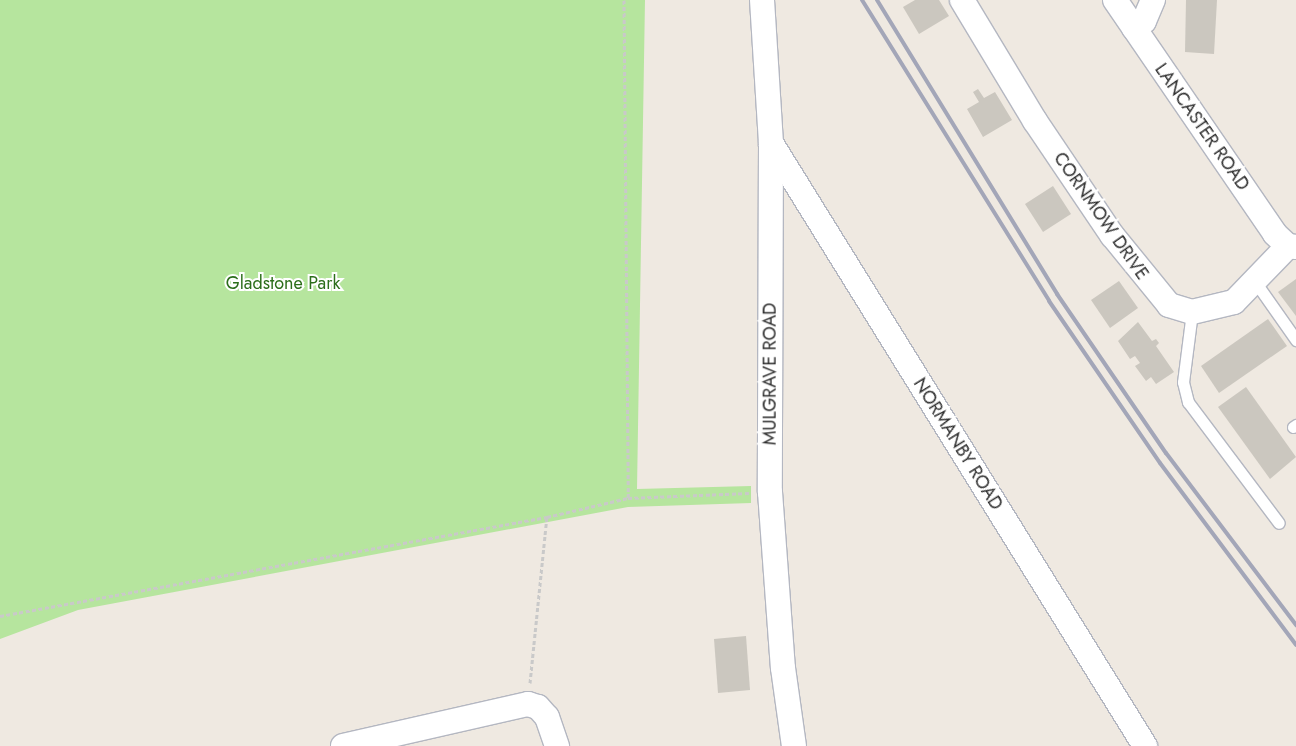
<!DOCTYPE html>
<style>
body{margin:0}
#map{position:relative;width:1296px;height:746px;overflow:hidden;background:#efe9e1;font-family:Jost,sans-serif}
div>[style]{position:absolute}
.green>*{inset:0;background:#b6e59e}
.building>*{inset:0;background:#cbc7bf}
.path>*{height:3px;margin-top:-1.5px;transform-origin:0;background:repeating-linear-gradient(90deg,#c9c9c9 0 4px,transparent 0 6.5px)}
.roads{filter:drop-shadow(1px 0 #b4b7c1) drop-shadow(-1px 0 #b4b7c1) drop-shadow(0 1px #b4b7c1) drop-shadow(0 -1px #b4b7c1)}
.service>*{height:11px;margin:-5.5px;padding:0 5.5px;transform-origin:5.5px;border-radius:5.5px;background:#fff}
.minor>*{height:24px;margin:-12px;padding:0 12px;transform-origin:12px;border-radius:12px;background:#fff}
.rail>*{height:4px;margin:-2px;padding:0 2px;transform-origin:2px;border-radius:2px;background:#a3a6b8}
span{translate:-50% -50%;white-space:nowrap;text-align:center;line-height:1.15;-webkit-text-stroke:4px #fff;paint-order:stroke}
.street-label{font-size:18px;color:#2e2e2e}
.park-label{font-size:18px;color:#2c6e1b}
</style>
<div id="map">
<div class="green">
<i style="clip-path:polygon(0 0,645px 0,637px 489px,751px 486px,751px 503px,628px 507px,78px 610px,0 639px)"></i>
</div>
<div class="building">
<i style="clip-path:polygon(915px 0,939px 0,949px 16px,919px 34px,903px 7px)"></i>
<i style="clip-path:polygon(1186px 0,1217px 0,1214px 54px,1185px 52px)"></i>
<i style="clip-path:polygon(978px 89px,984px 98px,995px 92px,1012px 120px,983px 137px,967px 109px,979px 102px,973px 92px)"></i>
<i style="clip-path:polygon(1053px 186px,1071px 214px,1043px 232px,1025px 204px)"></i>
<i style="clip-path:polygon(1296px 279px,1296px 316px,1278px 292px)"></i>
<i style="clip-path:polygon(1119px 281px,1138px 308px,1110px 328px,1091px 300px)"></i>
<i style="clip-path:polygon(1268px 319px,1287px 346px,1219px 393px,1201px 366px)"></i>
<i style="clip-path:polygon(1138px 322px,1152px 341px,1156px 339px,1159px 343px,1156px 346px,1174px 372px,1156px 384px,1151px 377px,1146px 381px,1135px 366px,1140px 363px,1135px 356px,1130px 359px,1118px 341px)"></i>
<i style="clip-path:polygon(1246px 387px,1296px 457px,1270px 479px,1218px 407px)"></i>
<i style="clip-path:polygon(746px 636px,750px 690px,718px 693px,714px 639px)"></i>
</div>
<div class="path">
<i style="left:624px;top:0;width:498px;rotate:89.5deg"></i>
<i style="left:0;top:616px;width:556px;rotate:-10.26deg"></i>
<i style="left:547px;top:517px;width:83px;rotate:-13.2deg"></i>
<i style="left:628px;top:498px;width:121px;rotate:-2.4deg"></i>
<i style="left:530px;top:683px;width:167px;rotate:-84.2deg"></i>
</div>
<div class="roads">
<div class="service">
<i style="left:1256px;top:283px;width:70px;rotate:54.9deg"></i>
<i style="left:1192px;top:312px;width:71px;rotate:97.3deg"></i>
<i style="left:1183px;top:382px;width:21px;rotate:76deg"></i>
<i style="left:1188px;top:402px;width:151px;rotate:53.1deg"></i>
<i style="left:1293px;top:427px;width:4px;rotate:-34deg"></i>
</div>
<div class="minor">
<i style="left:762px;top:0;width:143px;rotate:86.4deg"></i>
<i style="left:771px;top:143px;width:349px;rotate:90.2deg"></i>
<i style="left:770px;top:492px;width:176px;rotate:85.8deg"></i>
<i style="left:783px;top:668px;width:79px;rotate:82deg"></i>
<i style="left:962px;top:0;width:141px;rotate:58.9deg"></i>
<i style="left:1035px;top:121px;width:138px;rotate:56deg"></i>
<i style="left:1112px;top:235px;width:90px;rotate:50.8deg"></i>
<i style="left:1169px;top:305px;width:24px;rotate:17deg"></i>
<i style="left:1192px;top:312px;width:43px;rotate:-13.4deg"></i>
<i style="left:1234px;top:302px;width:78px;rotate:-46deg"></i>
<i style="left:1115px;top:0;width:283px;rotate:55.6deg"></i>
<i style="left:1275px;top:234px;width:18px;rotate:43deg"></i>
<i style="left:1288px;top:246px;width:8px;rotate:7deg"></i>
<i style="left:1134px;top:28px;width:12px;rotate:-35deg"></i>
<i style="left:1144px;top:21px;width:23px;rotate:-67deg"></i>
<i style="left:771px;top:143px;width:710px;rotate:58.19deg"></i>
<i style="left:343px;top:746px;width:190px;rotate:-12.8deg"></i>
<i style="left:528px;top:704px;width:10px;rotate:17deg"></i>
<i style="left:538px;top:707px;width:13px;rotate:48deg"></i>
<i style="left:547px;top:717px;width:31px;rotate:71deg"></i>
</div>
</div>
<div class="rail">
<i style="left:862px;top:0;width:354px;rotate:58.1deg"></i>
<i style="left:1049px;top:301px;width:196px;rotate:55.6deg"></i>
<i style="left:1160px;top:463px;width:227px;rotate:53.2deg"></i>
<i style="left:877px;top:0;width:345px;rotate:58.5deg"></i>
<i style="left:1057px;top:294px;width:193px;rotate:55.6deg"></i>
<i style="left:1166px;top:453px;width:216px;rotate:52.9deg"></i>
</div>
<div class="street-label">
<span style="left:1202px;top:127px;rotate:55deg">LANCASTER ROAD</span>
<span style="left:1101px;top:216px;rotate:55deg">CORNMOW DRIVE</span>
<span style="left:770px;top:374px;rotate:-90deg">MULGRAVE ROAD</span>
<span style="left:958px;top:444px;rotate:58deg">NORMANBY ROAD</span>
</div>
<div class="park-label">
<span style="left:283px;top:283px">Gladstone Park</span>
</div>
</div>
